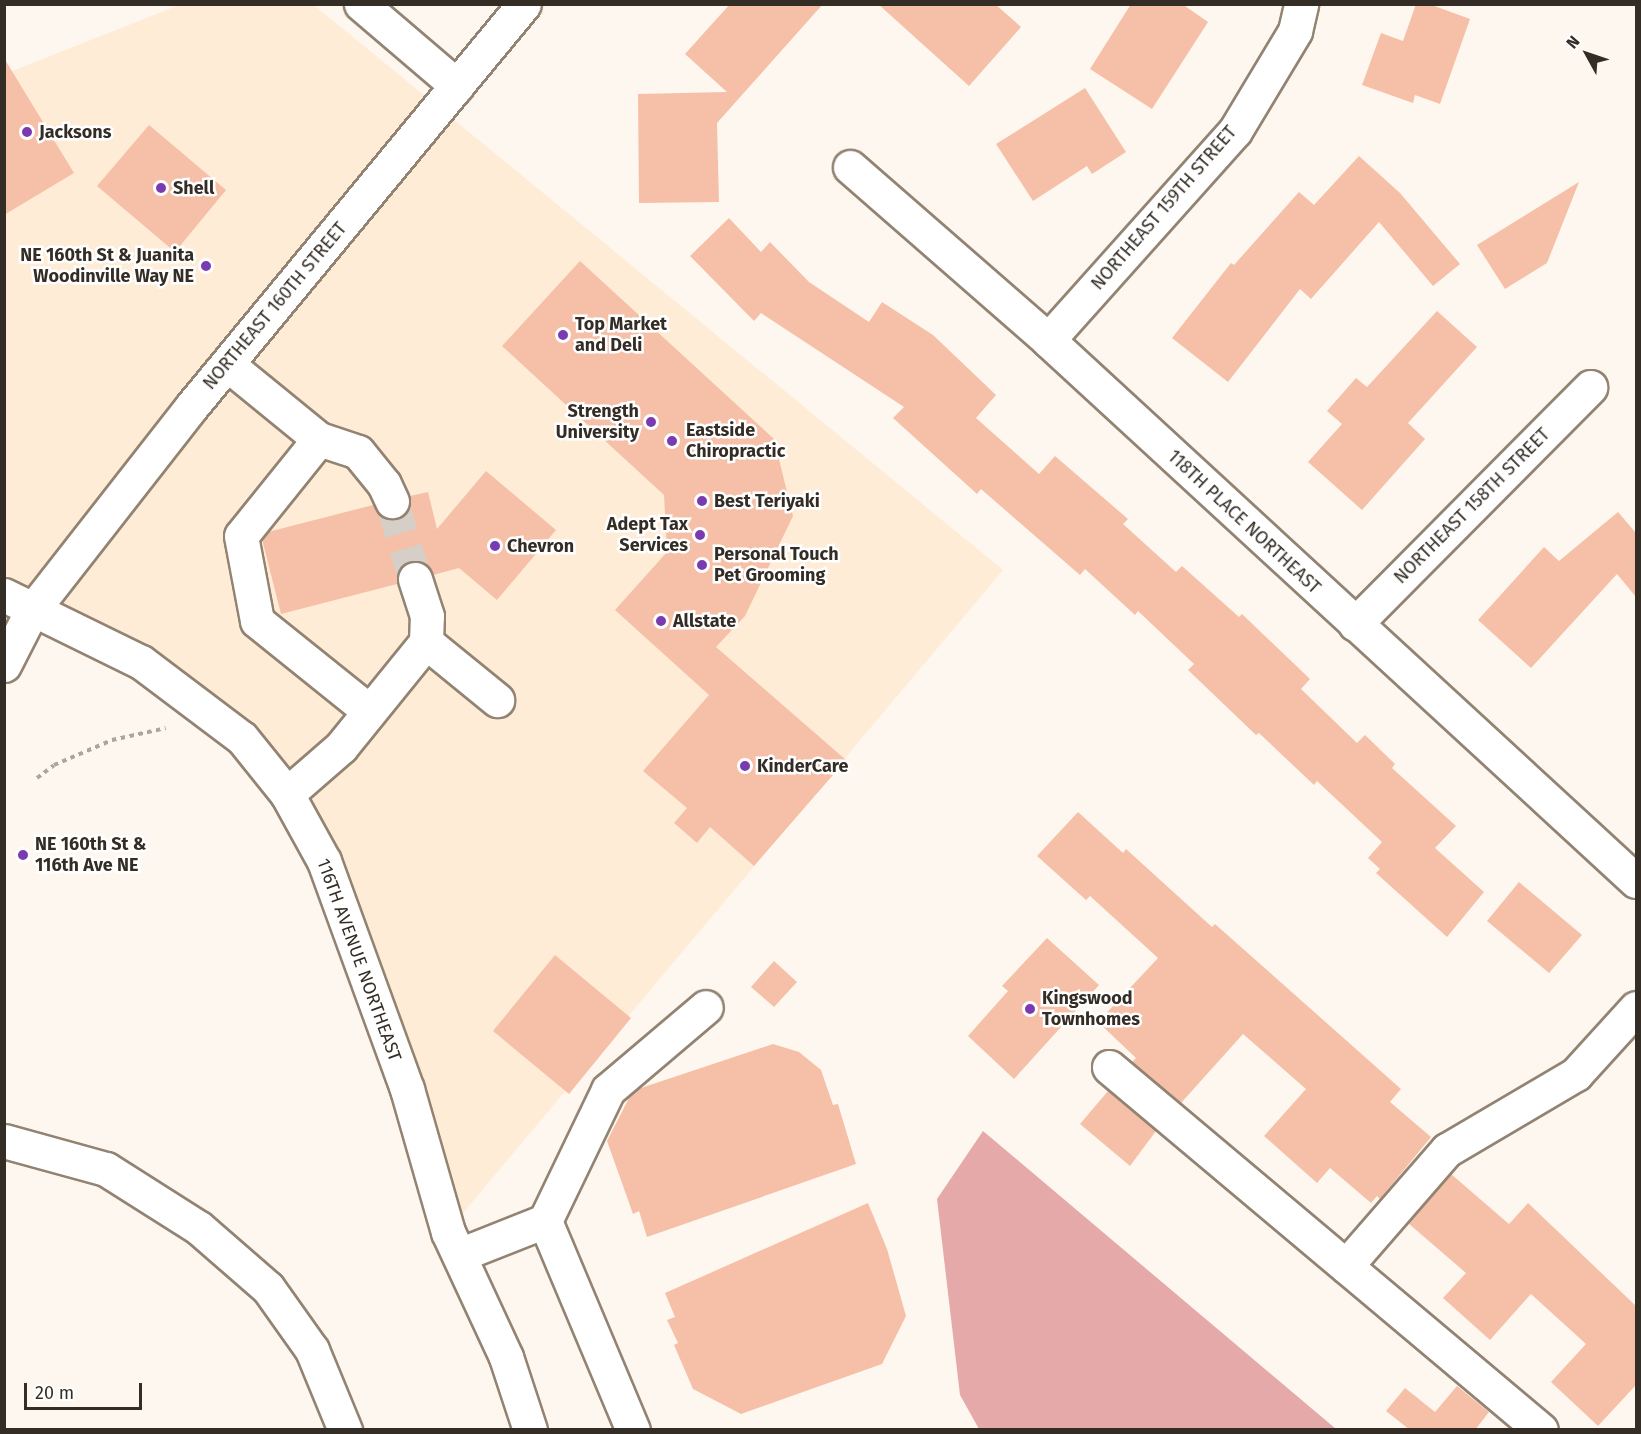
<!DOCTYPE html>
<style>
body{margin:0}
#map{position:relative;width:1641px;height:1434px;overflow:hidden;background:#fef7ef;font-family:"Fira Sans",sans-serif}
div>[style]{position:absolute}
.built>*{inset:0;background:#feecd7}
.forest>*{inset:0;background:#e4a9a8}
.building>*{inset:0;background:#f5c0a7}
.minor-tunnel>*{height:33px;margin-top:-16.5px;transform-origin:0;background:repeating-linear-gradient(90deg,#d6cfc7 0 33px,transparent 0 49px)}
.path>*{height:4px;margin-top:-2px;transform-origin:0;background:repeating-linear-gradient(90deg,#aca59e 0 4.5px,transparent 0 9px)}
.roads{filter:drop-shadow(2px 0 #938372) drop-shadow(-2px 0 #938372) drop-shadow(0 2px #938372) drop-shadow(0 -2px #938372)}
.minor>*{height:33px;margin:-16.5px;padding:0 16.5px;transform-origin:16.5px;border-radius:16.5px;background:#fff}
.major>*{height:33px;margin:-16.5px;padding:0 16.5px;transform-origin:16.5px;border-radius:16.5px;background:#fff}
.highway>*{height:33px;margin:-16.5px;padding:0 16.5px;transform-origin:16.5px;border-radius:16.5px;background:#fff}
.dots>*{width:16px;height:16px;translate:-50% -50%;box-sizing:border-box;border:3px solid #fff;border-radius:50%}
span{translate:-50% -50%;white-space:nowrap;text-align:center;line-height:1.15;-webkit-text-stroke:5px #fff;paint-order:stroke}
.poi-label{font-size:18px;color:#342d26;font-weight:700}
.left{translate:0 -50%;text-align:left}
.right{translate:-100% -50%;text-align:right}
.street-label{font-size:18px;color:#342d26}
.frame{position:absolute;inset:0;border:6px solid #342d26;pointer-events:none}
.north{position:absolute;left:1557px;top:24px;width:60px;height:60px;-webkit-text-stroke:4px #fff;paint-order:stroke;rotate:310deg;font-size:16px;font-weight:700;line-height:24px;text-align:center;color:#342d26}
.north::after{content:'';display:block;margin:auto;width:21px;height:27px;background:#342d26;clip-path:polygon(50% 0,100% 100%,50% 72%,0 100%)}
.scale{position:absolute;left:24px;top:1383px;width:118px;height:27px;box-sizing:border-box;border:3px solid #342d26;border-top:0;padding-left:8px;font-size:18px;line-height:21px;white-space:nowrap;color:#342d26;-webkit-text-stroke:4px #fff;paint-order:stroke}
</style>
<div id="map">
<div class="built">
<i style="clip-path:polygon(179px 5px,314px 5px,1003px 570px,453px 1225px,324px 861px,242px 738px,31px 612px,5px 665px,5px 74px)"></i>
</div>
<div class="forest">
<i style="clip-path:polygon(983px 1131px,1336px 1429px,979px 1429px,960px 1395px,937px 1199px)"></i>
</div>
<div class="building">
<i style="clip-path:polygon(730px 4px,823px 4px,717px 123px,719px 202px,639px 203px,638px 94px,727px 92px,685px 54px)"></i>
<i style="clip-path:polygon(878px 4px,995px 4px,1021px 27px,969px 86px)"></i>
<i style="clip-path:polygon(1131px 4px,1182px 4px,1208px 22px,1152px 109px,1090px 69px)"></i>
<i style="clip-path:polygon(1416px 4px,1429px 4px,1470px 19px,1440px 104px,1415px 95px,1413px 103px,1362px 85px,1381px 33px,1403px 41px)"></i>
<i style="clip-path:polygon(4px 58px,74px 173px,4px 215px)"></i>
<i style="clip-path:polygon(1085px 88px,1126px 152px,1092px 174px,1087px 166px,1033px 201px,996px 144px)"></i>
<i style="clip-path:polygon(149px 125px,226px 190px,175px 252px,97px 186px)"></i>
<i style="clip-path:polygon(1359px 156px,1400px 193px,1460px 264px,1433px 286px,1379px 222px,1311px 299px,1300px 289px,1228px 382px,1172px 338px,1231px 263px,1234px 265px,1299px 192px,1314px 205px)"></i>
<i style="clip-path:polygon(1579px 182px,1547px 263px,1505px 289px,1477px 245px)"></i>
<i style="clip-path:polygon(729px 218px,761px 252px,770px 242px,809px 282px,869px 322px,882px 302px,933px 335px,996px 395px,976px 418px,1039px 474px,1055px 456px,1128px 519px,1123px 524px,1176px 572px,1182px 566px,1239px 617px,1242px 614px,1310px 679px,1301px 689px,1357px 743px,1365px 735px,1395px 764px,1392px 768px,1456px 826px,1435px 848px,1484px 892px,1447px 937px,1376px 873px,1380px 869px,1368px 858px,1382px 842px,1317px 781px,1314px 785px,1259px 733px,1256px 735px,1188px 670px,1194px 664px,1138px 611px,1135px 615px,1085px 569px,1080px 575px,981px 489px,977px 494px,893px 418px,904px 407px,761px 313px,754px 321px,690px 256px)"></i>
<i style="clip-path:polygon(580px 261px,774px 439px,793px 516px,745px 616px,716px 647px,846px 760px,754px 866px,710px 827px,697px 843px,674px 823px,687px 808px,643px 771px,709px 695px,615px 610px,667px 552px,664px 495px,502px 346px)"></i>
<i style="clip-path:polygon(1437px 311px,1477px 347px,1408px 423px,1425px 439px,1362px 510px,1308px 462px,1342px 424px,1327px 411px,1356px 378px,1367px 387px)"></i>
<i style="clip-path:polygon(486px 471px,556px 530px,497px 600px,459px 568px,433px 575px,427px 565px,410px 561px,401px 567px,397px 584px,281px 614px,262px 539px,268px 532px,373px 505px,382px 517px,399px 518px,408px 511px,410px 496px,428px 492px,437px 529px)"></i>
<i style="clip-path:polygon(1618px 512px,1636px 533px,1636px 597px,1617px 574px,1531px 668px,1478px 620px,1544px 547px,1559px 561px)"></i>
<i style="clip-path:polygon(1078px 812px,1123px 853px,1126px 849px,1212px 927px,1215px 924px,1401px 1089px,1390px 1102px,1431px 1137px,1380px 1199px,1377px 1196px,1371px 1203px,1330px 1168px,1317px 1183px,1264px 1136px,1306px 1089px,1243px 1034px,1181px 1103px,1132px 1062px,1136px 1058px,1098px 1022px,1158px 958px,1090px 896px,1086px 900px,1037px 856px)"></i>
<i style="clip-path:polygon(1519px 882px,1582px 935px,1549px 973px,1487px 921px)"></i>
<i style="clip-path:polygon(1047px 938px,1099px 985px,1014px 1079px,968px 1036px,1008px 991px,1002px 986px)"></i>
<i style="clip-path:polygon(555px 955px,631px 1018px,569px 1094px,493px 1031px)"></i>
<i style="clip-path:polygon(774px 961px,797px 982px,774px 1007px,751px 987px)"></i>
<i style="clip-path:polygon(773px 1044px,799px 1052px,821px 1070px,833px 1105px,838px 1104px,856px 1164px,647px 1237px,639px 1211px,633px 1214px,607px 1141px,630px 1096px,638px 1089px)"></i>
<i style="clip-path:polygon(1108px 1091px,1156px 1131px,1130px 1166px,1080px 1124px)"></i>
<i style="clip-path:polygon(1451px 1174px,1509px 1224px,1528px 1203px,1636px 1306px,1636px 1385px,1598px 1426px,1551px 1382px,1586px 1344px,1531px 1294px,1490px 1340px,1443px 1298px,1466px 1273px,1408px 1223px)"></i>
<i style="clip-path:polygon(868px 1203px,887px 1249px,906px 1316px,882px 1364px,741px 1414px,693px 1389px,674px 1345px,678px 1343px,667px 1320px,675px 1317px,665px 1293px)"></i>
<i style="clip-path:polygon(1457px 1386px,1489px 1412px,1475px 1430px,1410px 1430px,1386px 1411px,1405px 1388px,1435px 1412px)"></i>
</div>
<div class="minor-tunnel">
<i style="left:392px;top:501px;width:81px;rotate:73.6deg"></i>
</div>
<div class="path">
<i style="left:37px;top:778px;width:21px;rotate:-37deg"></i>
<i style="left:54px;top:765px;width:63px;rotate:-23.3deg"></i>
<i style="left:112px;top:740px;width:55px;rotate:-12.5deg"></i>
</div>
<div class="roads">
<div class="minor">
<i style="left:361px;top:4px;width:126px;rotate:40.5deg"></i>
<i style="left:850px;top:167px;width:263px;rotate:41.1deg"></i>
<i style="left:1048px;top:340px;width:799px;rotate:42.62deg"></i>
<i style="left:1048px;top:340px;width:280px;rotate:-48.2deg"></i>
<i style="left:1235px;top:131px;width:117px;rotate:-59deg"></i>
<i style="left:1295px;top:31px;width:28px;rotate:-77deg"></i>
<i style="left:227px;top:364px;width:119px;rotate:39.2deg"></i>
<i style="left:319px;top:439px;width:41px;rotate:18.4deg"></i>
<i style="left:358px;top:452px;width:41px;rotate:50.9deg"></i>
<i style="left:384px;top:484px;width:19px;rotate:65deg"></i>
<i style="left:319px;top:439px;width:124px;rotate:128.8deg"></i>
<i style="left:241px;top:536px;width:86px;rotate:79.3deg"></i>
<i style="left:257px;top:621px;width:144px;rotate:38.8deg"></i>
<i style="left:4px;top:595px;width:153px;rotate:26.1deg"></i>
<i style="left:141px;top:662px;width:126px;rotate:37deg"></i>
<i style="left:242px;top:738px;width:72px;rotate:51.2deg"></i>
<i style="left:287px;top:794px;width:77px;rotate:61.1deg"></i>
<i style="left:324px;top:861px;width:243px;rotate:70deg"></i>
<i style="left:407px;top:1089px;width:149px;rotate:74deg"></i>
<i style="left:448px;top:1232px;width:138px;rotate:65.1deg"></i>
<i style="left:506px;top:1357px;width:77px;rotate:71.8deg"></i>
<i style="left:1355px;top:624px;width:334px;rotate:-45.2deg"></i>
<i style="left:426px;top:642px;width:92px;rotate:39.2deg"></i>
<i style="left:287px;top:794px;width:72px;rotate:-41deg"></i>
<i style="left:341px;top:747px;width:135px;rotate:-51deg"></i>
<i style="left:426px;top:642px;width:26px;rotate:-88deg"></i>
<i style="left:427px;top:616px;width:39px;rotate:-108deg"></i>
<i style="left:1109px;top:1067px;width:564px;rotate:40.04deg"></i>
<i style="left:545px;top:1221px;width:227px;rotate:67.2deg"></i>
<i style="left:459px;top:1255px;width:92px;rotate:-21.6deg"></i>
<i style="left:545px;top:1221px;width:145px;rotate:-64.3deg"></i>
<i style="left:608px;top:1090px;width:128px;rotate:-40.3deg"></i>
<i style="left:1346px;top:1266px;width:154px;rotate:-49deg"></i>
<i style="left:1447px;top:1150px;width:150px;rotate:-30.5deg"></i>
<i style="left:1576px;top:1074px;width:89px;rotate:-47.7deg"></i>
</div>
<div class="major">
<i style="left:4px;top:665px;width:59px;rotate:-63deg"></i>
<i style="left:31px;top:612px;width:261px;rotate:-52deg"></i>
<i style="left:192px;top:406px;width:521px;rotate:-50.45deg"></i>
</div>
<div class="highway">
<i style="left:4px;top:1141px;width:106px;rotate:15.4deg"></i>
<i style="left:106px;top:1169px;width:110px;rotate:32.4deg"></i>
<i style="left:199px;top:1228px;width:91px;rotate:41deg"></i>
<i style="left:268px;top:1288px;width:76px;rotate:54.6deg"></i>
<i style="left:312px;top:1350px;width:87px;rotate:67.6deg"></i>
</div>
</div>
<div class="dots">
<i style="left:27px;top:132px;background:#7a3bb1"></i>
<i style="left:161px;top:188px;background:#7a3bb1"></i>
<i style="left:206px;top:266px;background:#7a3bb1"></i>
<i style="left:563px;top:335px;background:#7a3bb1"></i>
<i style="left:651px;top:422px;background:#7a3bb1"></i>
<i style="left:672px;top:441px;background:#7a3bb1"></i>
<i style="left:702px;top:501px;background:#7a3bb1"></i>
<i style="left:700px;top:535px;background:#7a3bb1"></i>
<i style="left:495px;top:546px;background:#7a3bb1"></i>
<i style="left:702px;top:565px;background:#7a3bb1"></i>
<i style="left:661px;top:621px;background:#7a3bb1"></i>
<i style="left:745px;top:766px;background:#7a3bb1"></i>
<i style="left:23px;top:855px;background:#7a3bb1"></i>
<i style="left:1030px;top:1009px;background:#7a3bb1"></i>
</div>
<div class="poi-label">
<span class="left" style="left:39px;top:132px">Jacksons</span>
<span class="left" style="left:173px;top:188px">Shell</span>
<span class="right" style="left:194px;top:266px">NE 160th St &amp; Juanita<br>Woodinville Way NE</span>
<span class="left" style="left:575px;top:335px">Top Market<br>and Deli</span>
<span class="right" style="left:639px;top:422px">Strength<br>University</span>
<span class="left" style="left:686px;top:441px">Eastside<br>Chiropractic</span>
<span class="left" style="left:714px;top:501px">Best Teriyaki</span>
<span class="right" style="left:688px;top:535px">Adept Tax<br>Services</span>
<span class="left" style="left:507px;top:546px">Chevron</span>
<span class="left" style="left:714px;top:565px">Personal Touch<br>Pet Grooming</span>
<span class="left" style="left:673px;top:621px">Allstate</span>
<span class="left" style="left:757px;top:766px">KinderCare</span>
<span class="left" style="left:35px;top:855px">NE 160th St &amp;<br>116th Ave NE</span>
<span class="left" style="left:1042px;top:1009px">Kingswood<br>Townhomes</span>
</div>
<div class="street-label">
<span style="left:1164px;top:208px;rotate:-49deg">NORTHEAST 159TH STREET</span>
<span style="left:275px;top:306px;rotate:-50deg">NORTHEAST 160TH STREET</span>
<span style="left:1472px;top:506px;rotate:-45deg">NORTHEAST 158TH STREET</span>
<span style="left:1244px;top:522px;rotate:43deg">118TH PLACE NORTHEAST</span>
<span style="left:359px;top:960px;rotate:70deg">116TH AVENUE NORTHEAST</span>
</div>
<div class="frame"></div>
<div class="north">N</div>
<div class="scale">20 m</div>
</div>
